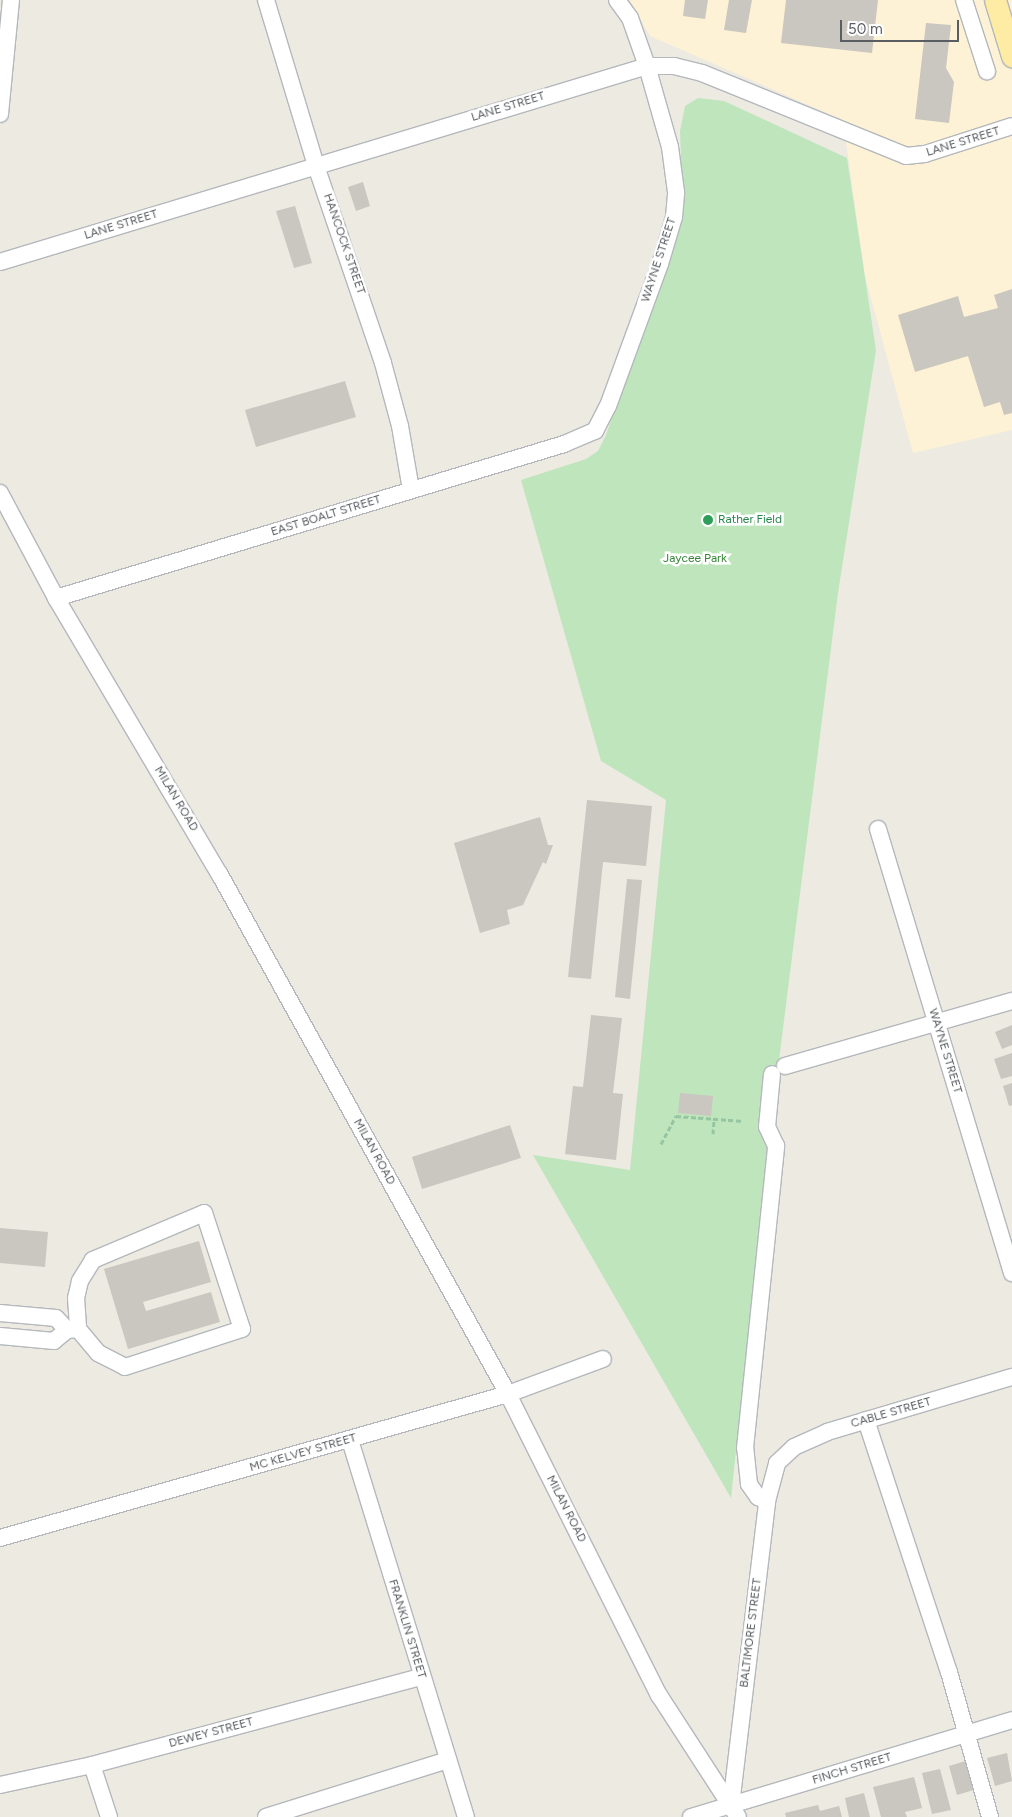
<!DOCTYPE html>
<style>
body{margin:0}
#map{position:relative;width:1012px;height:1817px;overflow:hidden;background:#edeae1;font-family:Figtree,sans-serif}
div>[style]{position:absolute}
.commercial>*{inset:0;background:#fdf2d5}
.green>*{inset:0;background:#bfe5bd}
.building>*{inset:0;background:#cac6c0}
.path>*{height:3px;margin-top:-1.5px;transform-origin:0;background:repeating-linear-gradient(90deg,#96c5a2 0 5px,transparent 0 7.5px)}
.roads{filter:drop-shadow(1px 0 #b4b8bc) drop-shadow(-1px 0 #b4b8bc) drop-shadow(0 1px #b4b8bc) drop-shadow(0 -1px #b4b8bc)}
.minor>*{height:16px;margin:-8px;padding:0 8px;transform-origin:8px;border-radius:8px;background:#fff}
.major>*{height:21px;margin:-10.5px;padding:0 10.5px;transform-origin:10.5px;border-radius:10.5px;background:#feeca4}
.dots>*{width:14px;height:14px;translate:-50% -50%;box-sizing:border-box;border:2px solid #fff;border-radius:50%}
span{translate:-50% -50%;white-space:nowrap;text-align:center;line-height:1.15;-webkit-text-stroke:5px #fff;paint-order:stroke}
.street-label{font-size:12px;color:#5a5e62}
.leisure-label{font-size:12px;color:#27864d}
.left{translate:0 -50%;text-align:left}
.park-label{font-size:12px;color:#358536}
.scale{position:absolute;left:840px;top:20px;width:119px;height:22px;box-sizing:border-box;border:2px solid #5a5e62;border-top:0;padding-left:6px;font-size:15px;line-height:18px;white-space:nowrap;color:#5a5e62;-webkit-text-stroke:4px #fff;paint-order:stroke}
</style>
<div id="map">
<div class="commercial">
<i style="clip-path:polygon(630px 0,1012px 0,1012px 430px,913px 453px,865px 276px,843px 120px,650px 36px)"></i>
</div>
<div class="green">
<i style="clip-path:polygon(698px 98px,724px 101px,847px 158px,876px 350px,838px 593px,768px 1147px,731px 1498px,533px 1155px,630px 1170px,666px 800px,601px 761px,521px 480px,586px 459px,598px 451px,606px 435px,683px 214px,680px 131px,685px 106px)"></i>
</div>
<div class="building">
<i style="clip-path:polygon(685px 0,708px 0,705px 19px,683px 16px)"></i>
<i style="clip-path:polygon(729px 0,752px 0,746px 33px,724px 30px)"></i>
<i style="clip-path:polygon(786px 0,878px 0,872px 53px,781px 43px)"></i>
<i style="clip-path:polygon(926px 23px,951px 25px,946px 68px,954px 82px,949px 123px,915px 119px)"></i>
<i style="clip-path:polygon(363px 182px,370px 206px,356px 211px,348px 187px)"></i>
<i style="clip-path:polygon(295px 206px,312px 263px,294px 268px,276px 211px)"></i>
<i style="clip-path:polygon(1012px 289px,1012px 413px,1004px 415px,1000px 402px,984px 407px,968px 356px,915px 372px,898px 315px,958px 296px,964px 317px,998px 308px,994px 295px)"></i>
<i style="clip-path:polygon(345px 381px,356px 417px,256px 447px,245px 410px)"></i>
<i style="clip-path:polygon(587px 800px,652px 806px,646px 866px,603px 862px,591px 979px,568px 977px)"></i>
<i style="clip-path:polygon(540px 817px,548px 845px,553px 845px,546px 864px,543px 862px,523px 905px,507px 910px,510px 924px,480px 933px,454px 843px)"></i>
<i style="clip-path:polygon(627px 879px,642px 880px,630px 999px,615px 997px)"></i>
<i style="clip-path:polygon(591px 1015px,622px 1018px,613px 1093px,623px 1094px,616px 1160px,565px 1154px,573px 1086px,583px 1087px)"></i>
<i style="clip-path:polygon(1012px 1025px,1012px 1045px,1002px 1049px,995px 1032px)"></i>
<i style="clip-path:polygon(1012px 1053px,1012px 1076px,1001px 1079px,994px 1059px)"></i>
<i style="clip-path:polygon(1012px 1083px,1012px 1105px,1009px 1106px,1003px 1086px)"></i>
<i style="clip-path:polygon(680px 1093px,713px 1096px,711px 1116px,678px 1113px)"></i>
<i style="clip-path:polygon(510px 1125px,521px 1158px,422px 1189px,412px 1157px)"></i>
<i style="clip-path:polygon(0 1228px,48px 1232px,45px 1267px,0 1263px)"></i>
<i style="clip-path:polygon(199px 1241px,211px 1282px,143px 1302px,146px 1311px,211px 1292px,220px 1322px,128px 1349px,104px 1269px)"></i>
<i style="clip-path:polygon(1007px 1753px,1012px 1781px,995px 1786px,987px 1758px)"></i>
<i style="clip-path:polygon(969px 1760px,977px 1789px,957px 1795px,949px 1766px)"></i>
<i style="clip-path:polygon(940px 1769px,951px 1810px,932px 1814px,922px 1773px)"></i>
<i style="clip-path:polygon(914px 1777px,922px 1808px,905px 1812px,907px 1817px,881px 1817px,873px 1787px)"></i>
<i style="clip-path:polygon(864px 1793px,870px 1817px,849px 1817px,845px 1798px)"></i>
<i style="clip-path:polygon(818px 1805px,820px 1811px,839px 1806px,842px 1817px,786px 1817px,785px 1813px)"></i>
</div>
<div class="path">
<i style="left:713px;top:1134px;width:15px;rotate:-86deg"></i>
<i style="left:661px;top:1144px;width:32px;rotate:-62deg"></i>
<i style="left:676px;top:1116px;width:67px;rotate:4.3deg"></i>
</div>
<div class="roads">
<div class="minor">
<i style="left:266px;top:0;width:173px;rotate:73.2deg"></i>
<i style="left:316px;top:166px;width:208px;rotate:71.2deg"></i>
<i style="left:383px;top:363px;width:65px;rotate:74.9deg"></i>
<i style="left:400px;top:426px;width:65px;rotate:80.2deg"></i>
<i style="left:964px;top:0;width:75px;rotate:72.1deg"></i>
<i style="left:0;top:114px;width:115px;rotate:-84.5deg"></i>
<i style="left:0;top:262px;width:676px;rotate:-16.85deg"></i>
<i style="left:647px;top:66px;width:27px"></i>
<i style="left:674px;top:66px;width:29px;rotate:14deg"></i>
<i style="left:702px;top:73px;width:220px;rotate:22.1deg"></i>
<i style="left:906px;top:156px;width:19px;rotate:-6deg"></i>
<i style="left:925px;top:154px;width:91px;rotate:-17.8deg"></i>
<i style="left:0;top:493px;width:119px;rotate:61.9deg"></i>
<i style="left:56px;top:598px;width:322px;rotate:59.4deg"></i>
<i style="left:220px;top:875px;width:594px;rotate:60.97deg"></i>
<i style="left:508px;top:1394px;width:337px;rotate:63.4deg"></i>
<i style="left:659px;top:1695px;width:145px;rotate:57.1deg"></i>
<i style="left:56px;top:598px;width:531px;rotate:-16.86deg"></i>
<i style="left:564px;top:444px;width:34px;rotate:-23deg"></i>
<i style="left:595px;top:431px;width:28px;rotate:-63deg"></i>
<i style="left:608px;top:406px;width:151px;rotate:-69.9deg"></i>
<i style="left:660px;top:264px;width:49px;rotate:-73.4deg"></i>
<i style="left:674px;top:217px;width:25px;rotate:-85deg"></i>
<i style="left:676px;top:192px;width:45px;rotate:-97.6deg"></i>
<i style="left:670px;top:147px;width:84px;rotate:-105.9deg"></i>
<i style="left:647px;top:66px;width:51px;rotate:-109.5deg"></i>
<i style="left:630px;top:18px;width:22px;rotate:-126deg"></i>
<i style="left:878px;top:829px;width:464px;rotate:73.2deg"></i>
<i style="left:785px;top:1066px;width:236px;rotate:-16deg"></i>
<i style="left:0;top:1313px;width:56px;rotate:5.1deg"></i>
<i style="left:56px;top:1318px;width:16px;rotate:47deg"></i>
<i style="left:67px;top:1330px;width:17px;rotate:140deg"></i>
<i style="left:54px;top:1341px;width:54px;rotate:-174.7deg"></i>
<i style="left:67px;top:1330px;width:11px;rotate:-5deg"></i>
<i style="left:78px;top:1329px;width:31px;rotate:50deg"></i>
<i style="left:98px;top:1353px;width:30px;rotate:27deg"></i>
<i style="left:125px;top:1367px;width:123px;rotate:-18deg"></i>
<i style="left:242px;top:1329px;width:122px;rotate:-108.1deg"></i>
<i style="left:204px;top:1213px;width:121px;rotate:157.1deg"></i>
<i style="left:93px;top:1260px;width:25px;rotate:122deg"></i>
<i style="left:80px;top:1281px;width:17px;rotate:103deg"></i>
<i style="left:76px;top:1298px;width:31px;rotate:86deg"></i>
<i style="left:866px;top:1420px;width:265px;rotate:71.8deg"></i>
<i style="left:949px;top:1672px;width:151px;rotate:74.2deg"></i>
<i style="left:350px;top:1440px;width:394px;rotate:72.9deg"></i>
<i style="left:767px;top:1501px;width:10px;rotate:-156deg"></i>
<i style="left:758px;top:1497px;width:16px;rotate:-125deg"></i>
<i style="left:749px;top:1484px;width:36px;rotate:-96deg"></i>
<i style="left:745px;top:1448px;width:304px;rotate:-84.1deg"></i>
<i style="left:776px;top:1146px;width:21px;rotate:-115deg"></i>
<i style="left:767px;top:1127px;width:53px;rotate:-84.6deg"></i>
<i style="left:0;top:1538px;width:528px;rotate:-15.83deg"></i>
<i style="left:508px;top:1394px;width:101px;rotate:-20.2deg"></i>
<i style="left:92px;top:1765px;width:55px;rotate:71.9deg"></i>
<i style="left:0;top:1785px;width:94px;rotate:-12.3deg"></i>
<i style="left:92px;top:1765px;width:341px;rotate:-15deg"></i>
<i style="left:731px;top:1805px;width:306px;rotate:-83.2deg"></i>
<i style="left:767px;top:1501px;width:39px;rotate:-75deg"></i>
<i style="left:777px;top:1463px;width:23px;rotate:-43deg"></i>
<i style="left:794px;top:1447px;width:36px;rotate:-24deg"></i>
<i style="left:827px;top:1432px;width:193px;rotate:-16.6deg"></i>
<i style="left:266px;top:1817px;width:191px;rotate:-17.4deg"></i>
<i style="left:691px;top:1817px;width:335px;rotate:-16.8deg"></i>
</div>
<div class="major">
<i style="left:995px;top:0;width:59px;rotate:73.1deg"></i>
</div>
</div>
<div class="dots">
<i style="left:708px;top:520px;background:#2e9e5b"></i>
</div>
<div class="street-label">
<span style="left:508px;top:107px;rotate:-17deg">LANE STREET</span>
<span style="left:963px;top:142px;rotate:-17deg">LANE STREET</span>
<span style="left:121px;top:225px;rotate:-17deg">LANE STREET</span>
<span style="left:344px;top:244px;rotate:71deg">HANCOCK STREET</span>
<span style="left:659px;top:260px;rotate:-72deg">WAYNE STREET</span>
<span style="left:326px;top:516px;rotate:-17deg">EAST BOALT STREET</span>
<span style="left:176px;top:799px;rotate:59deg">MILAN ROAD</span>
<span style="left:945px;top:1051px;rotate:73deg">WAYNE STREET</span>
<span style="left:374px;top:1152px;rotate:61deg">MILAN ROAD</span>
<span style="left:891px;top:1413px;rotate:-16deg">CABLE STREET</span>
<span style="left:303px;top:1453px;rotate:-16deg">MC KELVEY STREET</span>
<span style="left:566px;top:1509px;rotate:63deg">MILAN ROAD</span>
<span style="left:407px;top:1629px;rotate:73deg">FRANKLIN STREET</span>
<span style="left:751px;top:1633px;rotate:-83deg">BALTIMORE STREET</span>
<span style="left:211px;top:1733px;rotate:-15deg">DEWEY STREET</span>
<span style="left:852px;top:1769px;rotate:-17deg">FINCH STREET</span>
</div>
<div class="leisure-label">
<span class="left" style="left:718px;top:520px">Rather Field</span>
</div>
<div class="park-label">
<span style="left:695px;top:559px">Jaycee Park</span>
</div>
<div class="scale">50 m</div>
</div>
